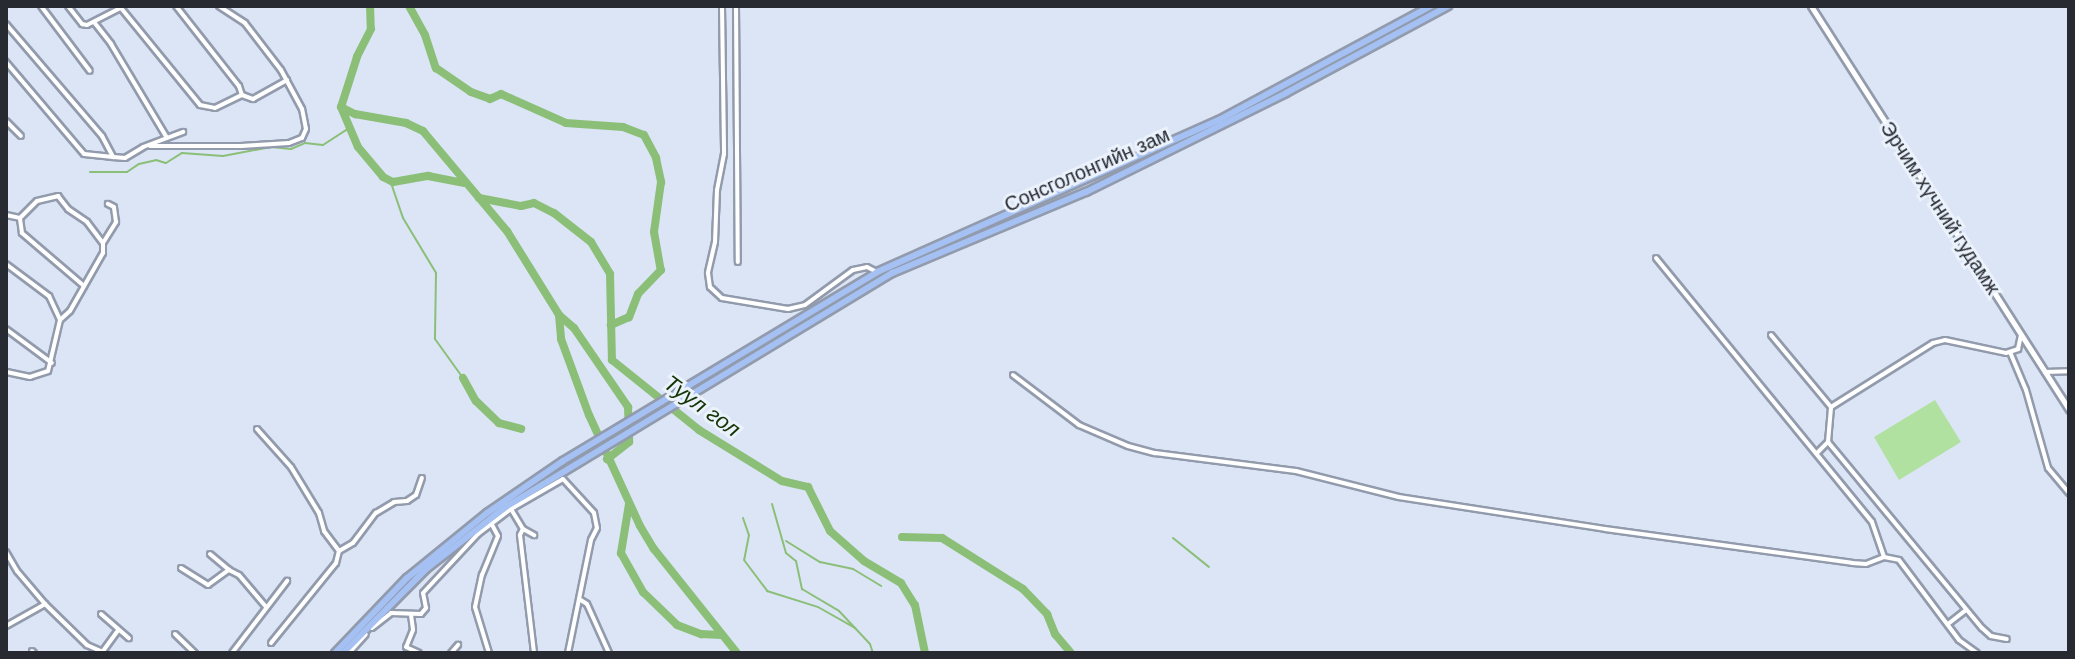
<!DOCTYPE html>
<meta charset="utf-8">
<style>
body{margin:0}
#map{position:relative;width:2075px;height:659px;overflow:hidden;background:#dbe5f6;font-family:"DM Sans",sans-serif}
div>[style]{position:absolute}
.green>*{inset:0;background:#b1e1a1}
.stream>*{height:2px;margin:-1px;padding:0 1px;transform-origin:1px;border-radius:1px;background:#8bbf78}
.river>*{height:8px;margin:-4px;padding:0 4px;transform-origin:4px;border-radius:4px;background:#8bbf78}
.roads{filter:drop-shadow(2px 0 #929bac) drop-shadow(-2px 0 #929bac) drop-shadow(0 2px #929bac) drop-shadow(0 -2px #929bac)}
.minor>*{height:4px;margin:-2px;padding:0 2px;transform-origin:2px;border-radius:2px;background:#fff}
.secondary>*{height:5px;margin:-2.5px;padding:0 2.5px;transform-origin:2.5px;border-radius:2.5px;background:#fff}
.primary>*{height:6px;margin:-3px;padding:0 3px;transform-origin:3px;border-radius:3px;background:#a5c1f4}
span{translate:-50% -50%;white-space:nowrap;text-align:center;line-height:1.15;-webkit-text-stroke:6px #ebf2fc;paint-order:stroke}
.street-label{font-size:20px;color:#272a31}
.water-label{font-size:22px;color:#123402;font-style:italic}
.frame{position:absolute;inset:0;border:8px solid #272a31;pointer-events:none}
</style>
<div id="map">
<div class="green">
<i style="clip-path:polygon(1935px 400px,1961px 442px,1899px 480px,1874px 437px)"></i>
</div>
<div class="stream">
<i style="left:90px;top:172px;width:37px"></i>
<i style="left:127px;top:172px;width:14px;rotate:-34deg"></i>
<i style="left:139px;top:164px;width:17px;rotate:-13deg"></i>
<i style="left:156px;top:160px;width:10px;rotate:17deg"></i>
<i style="left:166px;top:163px;width:19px;rotate:-32deg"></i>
<i style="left:182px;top:153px;width:41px;rotate:4.2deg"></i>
<i style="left:223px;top:156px;width:49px;rotate:-10.6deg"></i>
<i style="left:271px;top:147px;width:20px;rotate:6deg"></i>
<i style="left:291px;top:149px;width:15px;rotate:-23deg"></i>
<i style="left:305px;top:143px;width:18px;rotate:6deg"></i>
<i style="left:323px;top:145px;width:31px;rotate:-33deg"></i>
<i style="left:390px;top:180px;width:40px;rotate:71.1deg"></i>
<i style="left:403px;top:218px;width:64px;rotate:59deg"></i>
<i style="left:436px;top:273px;width:66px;rotate:90.9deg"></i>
<i style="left:435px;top:339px;width:48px;rotate:54.3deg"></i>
<i style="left:772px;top:504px;width:51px;rotate:74.1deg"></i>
<i style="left:786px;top:553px;width:13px;rotate:39deg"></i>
<i style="left:796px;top:561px;width:29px;rotate:78deg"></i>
<i style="left:802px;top:589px;width:43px;rotate:30.7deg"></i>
<i style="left:839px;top:611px;width:45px;rotate:46.8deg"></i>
<i style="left:870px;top:644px;width:9px;rotate:72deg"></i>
<i style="left:743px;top:518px;width:18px;rotate:71deg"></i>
<i style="left:749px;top:535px;width:25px;rotate:101deg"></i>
<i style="left:744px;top:560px;width:39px;rotate:53deg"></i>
<i style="left:767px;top:591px;width:53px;rotate:17.4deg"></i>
<i style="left:818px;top:607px;width:43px;rotate:29.6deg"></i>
<i style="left:1173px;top:538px;width:46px;rotate:38.9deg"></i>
<i style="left:786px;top:541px;width:40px;rotate:32deg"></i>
<i style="left:820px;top:562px;width:34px;rotate:12deg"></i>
<i style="left:853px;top:569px;width:33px;rotate:31deg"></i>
</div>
<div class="river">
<i style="left:370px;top:6px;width:23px;rotate:88deg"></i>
<i style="left:371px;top:29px;width:31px;rotate:117deg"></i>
<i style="left:357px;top:57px;width:52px;rotate:107.7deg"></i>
<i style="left:341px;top:107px;width:16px;rotate:27deg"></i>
<i style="left:355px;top:114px;width:52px;rotate:10deg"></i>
<i style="left:406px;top:123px;width:19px;rotate:25deg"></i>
<i style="left:423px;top:131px;width:131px;rotate:50deg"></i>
<i style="left:507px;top:231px;width:99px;rotate:58.2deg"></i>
<i style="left:559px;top:315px;width:20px;rotate:41deg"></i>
<i style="left:574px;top:328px;width:96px;rotate:55.6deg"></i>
<i style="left:628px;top:407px;width:35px;rotate:88deg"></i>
<i style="left:629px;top:442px;width:28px;rotate:142deg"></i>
<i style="left:409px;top:6px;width:33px;rotate:61deg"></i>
<i style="left:425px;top:35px;width:35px;rotate:72deg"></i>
<i style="left:436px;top:68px;width:42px;rotate:34.4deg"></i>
<i style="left:471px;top:92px;width:20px;rotate:20deg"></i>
<i style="left:490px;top:99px;width:12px;rotate:-24deg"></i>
<i style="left:501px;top:94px;width:71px;rotate:24deg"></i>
<i style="left:566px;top:123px;width:57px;rotate:4deg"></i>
<i style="left:623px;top:127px;width:22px;rotate:21deg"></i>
<i style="left:644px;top:135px;width:26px;rotate:62deg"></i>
<i style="left:656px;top:158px;width:25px;rotate:78deg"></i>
<i style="left:661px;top:182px;width:50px;rotate:98deg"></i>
<i style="left:654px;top:232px;width:39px;rotate:80deg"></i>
<i style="left:661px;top:270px;width:33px;rotate:134deg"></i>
<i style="left:638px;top:294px;width:25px;rotate:111deg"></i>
<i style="left:629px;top:317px;width:20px;rotate:156deg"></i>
<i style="left:341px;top:107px;width:43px;rotate:67deg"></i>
<i style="left:358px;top:147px;width:39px;rotate:50deg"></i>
<i style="left:383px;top:177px;width:11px;rotate:27deg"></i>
<i style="left:393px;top:182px;width:36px;rotate:-10deg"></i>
<i style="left:428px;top:176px;width:36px;rotate:11deg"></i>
<i style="left:479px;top:198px;width:43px;rotate:10.8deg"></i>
<i style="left:521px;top:206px;width:13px;rotate:-13deg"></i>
<i style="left:534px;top:203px;width:22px;rotate:27deg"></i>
<i style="left:554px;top:213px;width:47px;rotate:38.1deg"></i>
<i style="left:591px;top:242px;width:37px;rotate:59deg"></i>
<i style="left:610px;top:274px;width:86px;rotate:88.7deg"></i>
<i style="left:612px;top:360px;width:112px;rotate:38.8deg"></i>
<i style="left:699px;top:430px;width:97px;rotate:31.6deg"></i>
<i style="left:782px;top:481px;width:27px;rotate:13deg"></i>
<i style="left:808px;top:487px;width:49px;rotate:63.4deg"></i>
<i style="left:830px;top:531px;width:45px;rotate:41.4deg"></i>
<i style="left:864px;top:561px;width:43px;rotate:30.7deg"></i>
<i style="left:901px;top:583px;width:26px;rotate:58deg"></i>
<i style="left:915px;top:605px;width:49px;rotate:78.2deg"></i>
<i style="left:559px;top:315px;width:24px;rotate:85deg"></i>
<i style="left:561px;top:339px;width:81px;rotate:69.8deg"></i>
<i style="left:589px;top:415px;width:122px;rotate:65.3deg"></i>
<i style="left:640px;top:526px;width:27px;rotate:59deg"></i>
<i style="left:654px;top:549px;width:133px;rotate:51.4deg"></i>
<i style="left:463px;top:378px;width:26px;rotate:61deg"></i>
<i style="left:476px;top:401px;width:32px;rotate:44deg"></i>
<i style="left:499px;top:423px;width:23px;rotate:15deg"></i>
<i style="left:629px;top:504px;width:50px;rotate:99.3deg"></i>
<i style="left:621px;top:553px;width:45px;rotate:60.6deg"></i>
<i style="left:643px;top:592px;width:47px;rotate:44.1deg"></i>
<i style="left:677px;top:625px;width:26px;rotate:21deg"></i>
<i style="left:701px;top:634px;width:20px;rotate:3deg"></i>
<i style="left:902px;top:537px;width:40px;rotate:1.4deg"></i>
<i style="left:942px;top:538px;width:96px;rotate:32.2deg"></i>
<i style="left:1023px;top:589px;width:35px;rotate:46deg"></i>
<i style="left:1047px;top:614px;width:22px;rotate:68deg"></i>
<i style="left:1055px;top:634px;width:25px;rotate:50deg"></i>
</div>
<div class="roads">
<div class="minor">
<i style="left:41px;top:6px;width:81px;rotate:53deg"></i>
<i style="left:68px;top:6px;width:23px;rotate:52deg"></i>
<i style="left:82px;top:24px;width:5px;rotate:11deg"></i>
<i style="left:87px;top:25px;width:38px;rotate:-27deg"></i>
<i style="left:121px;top:8px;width:125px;rotate:50.8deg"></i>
<i style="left:200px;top:105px;width:15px;rotate:11deg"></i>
<i style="left:215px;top:108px;width:30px;rotate:-26deg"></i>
<i style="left:242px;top:95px;width:12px;rotate:20deg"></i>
<i style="left:253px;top:99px;width:39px;rotate:-29deg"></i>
<i style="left:176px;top:6px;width:102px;rotate:51.8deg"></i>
<i style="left:239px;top:86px;width:9px;rotate:72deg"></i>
<i style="left:722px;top:6px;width:148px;rotate:89.2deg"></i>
<i style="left:724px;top:154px;width:37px;rotate:101deg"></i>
<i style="left:717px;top:190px;width:52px;rotate:92.2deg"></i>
<i style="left:715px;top:242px;width:32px;rotate:103deg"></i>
<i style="left:708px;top:273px;width:14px;rotate:82deg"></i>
<i style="left:710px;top:287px;width:16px;rotate:43deg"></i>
<i style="left:722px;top:298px;width:67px;rotate:9.5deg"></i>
<i style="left:788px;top:309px;width:17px;rotate:-13deg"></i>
<i style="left:805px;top:305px;width:59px;rotate:-36.1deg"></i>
<i style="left:853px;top:270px;width:14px;rotate:-12deg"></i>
<i style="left:867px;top:267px;width:11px;rotate:27deg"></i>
<i style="left:736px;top:6px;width:256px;rotate:89.6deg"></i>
<i style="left:94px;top:22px;width:28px;rotate:52deg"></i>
<i style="left:111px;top:44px;width:109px;rotate:59.2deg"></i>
<i style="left:6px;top:24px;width:148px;rotate:49.4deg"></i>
<i style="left:102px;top:136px;width:24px;rotate:62deg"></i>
<i style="left:113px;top:157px;width:29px;rotate:-174deg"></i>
<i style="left:84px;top:154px;width:121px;rotate:-130.3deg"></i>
<i style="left:6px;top:121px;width:21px;rotate:45deg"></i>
<i style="left:150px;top:146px;width:91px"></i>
<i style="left:241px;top:146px;width:48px;rotate:-3.6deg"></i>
<i style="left:289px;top:143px;width:14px;rotate:-21deg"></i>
<i style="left:302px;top:138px;width:10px;rotate:-66deg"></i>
<i style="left:306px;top:129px;width:20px;rotate:-101deg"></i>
<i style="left:302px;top:109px;width:44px;rotate:-118.3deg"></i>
<i style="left:281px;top:70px;width:59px;rotate:-127.5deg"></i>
<i style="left:245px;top:23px;width:31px;rotate:-147deg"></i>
<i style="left:113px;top:157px;width:12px;rotate:5deg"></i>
<i style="left:125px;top:158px;width:21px;rotate:-31deg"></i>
<i style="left:143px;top:147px;width:43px;rotate:-20.6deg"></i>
<i style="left:6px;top:215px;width:14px;rotate:12deg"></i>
<i style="left:1656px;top:258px;width:341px;rotate:50.7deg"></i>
<i style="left:1872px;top:522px;width:37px;rotate:71deg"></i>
<i style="left:1884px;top:557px;width:15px;rotate:11deg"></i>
<i style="left:1899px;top:560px;width:100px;rotate:53.1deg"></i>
<i style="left:1959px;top:640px;width:22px;rotate:36deg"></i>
<i style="left:6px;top:264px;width:54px;rotate:36.7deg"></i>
<i style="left:49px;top:296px;width:26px;rotate:65deg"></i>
<i style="left:60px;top:320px;width:52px;rotate:103.2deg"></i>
<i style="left:48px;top:371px;width:19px;rotate:162deg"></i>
<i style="left:30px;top:377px;width:25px;rotate:-168deg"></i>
<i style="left:84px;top:286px;width:82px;rotate:-139.5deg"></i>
<i style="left:22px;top:233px;width:15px;rotate:-98deg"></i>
<i style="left:20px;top:218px;width:24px;rotate:-45deg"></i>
<i style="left:37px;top:201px;width:22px;rotate:-13deg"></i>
<i style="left:58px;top:196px;width:16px;rotate:52deg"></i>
<i style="left:68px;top:209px;width:23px;rotate:34deg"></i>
<i style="left:87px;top:222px;width:26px;rotate:53deg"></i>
<i style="left:60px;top:320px;width:13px;rotate:-42deg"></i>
<i style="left:70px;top:311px;width:67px;rotate:-60.4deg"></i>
<i style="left:103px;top:253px;width:10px;rotate:-90deg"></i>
<i style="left:103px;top:243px;width:25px;rotate:-58deg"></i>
<i style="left:116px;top:222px;width:15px;rotate:-98deg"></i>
<i style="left:114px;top:207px;width:7px;rotate:-153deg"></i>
<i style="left:6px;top:329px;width:57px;rotate:36.5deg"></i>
<i style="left:1771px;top:335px;width:94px;rotate:50.2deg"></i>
<i style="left:2010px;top:352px;width:41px;rotate:67.2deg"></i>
<i style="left:2026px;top:390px;width:81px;rotate:74.2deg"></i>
<i style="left:2048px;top:468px;width:33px;rotate:50deg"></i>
<i style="left:2045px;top:372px;width:24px;rotate:-2deg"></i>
<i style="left:1013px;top:375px;width:83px;rotate:37.1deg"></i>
<i style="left:1079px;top:425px;width:53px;rotate:23.2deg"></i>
<i style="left:1128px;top:446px;width:28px;rotate:15deg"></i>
<i style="left:1155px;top:453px;width:142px;rotate:7.3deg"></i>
<i style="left:1296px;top:471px;width:106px;rotate:14.2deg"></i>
<i style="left:1399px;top:497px;width:208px;rotate:8.8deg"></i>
<i style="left:1605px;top:529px;width:249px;rotate:7.8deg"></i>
<i style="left:1852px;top:563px;width:14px;rotate:4deg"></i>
<i style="left:1866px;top:564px;width:19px;rotate:-21deg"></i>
<i style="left:257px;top:429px;width:51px;rotate:48.2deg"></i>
<i style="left:291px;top:467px;width:54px;rotate:58.7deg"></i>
<i style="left:319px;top:513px;width:19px;rotate:74deg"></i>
<i style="left:324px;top:531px;width:25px;rotate:53deg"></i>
<i style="left:1828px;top:442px;width:241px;rotate:50.4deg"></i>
<i style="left:1982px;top:628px;width:12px;rotate:42deg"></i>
<i style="left:1991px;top:636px;width:16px;rotate:11deg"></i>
<i style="left:1817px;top:453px;width:16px;rotate:-45deg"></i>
<i style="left:1828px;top:442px;width:35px;rotate:-85deg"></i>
<i style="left:1831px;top:407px;width:120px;rotate:-32.1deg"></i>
<i style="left:1933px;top:343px;width:12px;rotate:-14deg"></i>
<i style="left:1945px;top:340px;width:62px;rotate:12deg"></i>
<i style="left:2006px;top:353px;width:13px;rotate:-18deg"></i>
<i style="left:2018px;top:349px;width:14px;rotate:-78deg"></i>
<i style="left:511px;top:509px;width:23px;rotate:59deg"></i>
<i style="left:523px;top:529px;width:7px;rotate:117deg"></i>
<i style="left:520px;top:535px;width:119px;rotate:83.2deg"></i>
<i style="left:523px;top:529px;width:13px;rotate:29deg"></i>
<i style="left:6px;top:552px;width:22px;rotate:60deg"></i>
<i style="left:17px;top:571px;width:43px;rotate:49.7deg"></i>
<i style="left:45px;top:604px;width:59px;rotate:44.3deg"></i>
<i style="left:87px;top:645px;width:20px;rotate:24deg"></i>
<i style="left:210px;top:554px;width:25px;rotate:40deg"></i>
<i style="left:181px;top:568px;width:32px;rotate:32deg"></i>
<i style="left:208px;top:585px;width:26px;rotate:-36deg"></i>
<i style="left:229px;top:570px;width:11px;rotate:27deg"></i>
<i style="left:239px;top:575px;width:42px;rotate:49.8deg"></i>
<i style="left:579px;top:599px;width:9px;rotate:32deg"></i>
<i style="left:587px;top:604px;width:54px;rotate:65.8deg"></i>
<i style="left:101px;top:614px;width:37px;rotate:41deg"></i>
<i style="left:411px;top:615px;width:15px;rotate:82deg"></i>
<i style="left:413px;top:630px;width:18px;rotate:112deg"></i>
<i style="left:406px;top:647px;width:14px;rotate:25deg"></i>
<i style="left:1948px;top:624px;width:23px;rotate:-38deg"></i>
<i style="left:6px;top:626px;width:45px;rotate:-29.4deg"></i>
<i style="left:372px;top:628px;width:24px;rotate:-38deg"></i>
<i style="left:391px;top:613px;width:30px;rotate:2deg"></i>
<i style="left:421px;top:614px;width:8px;rotate:-50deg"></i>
<i style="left:426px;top:608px;width:15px;rotate:-101deg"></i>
<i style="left:423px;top:593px;width:81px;rotate:-47deg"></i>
<i style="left:478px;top:534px;width:41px;rotate:-37.1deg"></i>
<i style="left:511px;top:509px;width:60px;rotate:-30deg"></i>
<i style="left:563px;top:479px;width:46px;rotate:47.6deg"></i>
<i style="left:594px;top:513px;width:15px;rotate:79deg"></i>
<i style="left:597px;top:528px;width:13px;rotate:117deg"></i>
<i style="left:591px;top:540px;width:115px;rotate:101.5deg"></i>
<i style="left:175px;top:634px;width:28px;rotate:44deg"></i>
<i style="left:271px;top:643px;width:103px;rotate:-50.9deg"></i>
<i style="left:336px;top:563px;width:12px;rotate:-76deg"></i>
<i style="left:339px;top:551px;width:16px;rotate:-30deg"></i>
<i style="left:353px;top:543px;width:38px;rotate:-53deg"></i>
<i style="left:376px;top:513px;width:21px;rotate:-31deg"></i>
<i style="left:394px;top:502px;width:13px;rotate:-4deg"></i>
<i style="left:407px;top:501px;width:11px;rotate:-34deg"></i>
<i style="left:416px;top:495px;width:18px;rotate:-71deg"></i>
<i style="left:32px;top:651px;width:3px;rotate:45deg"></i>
<i style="left:103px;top:651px;width:26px;rotate:-54deg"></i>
<i style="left:232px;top:653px;width:91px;rotate:-52.6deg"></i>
<i style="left:349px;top:653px;width:25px;rotate:-48deg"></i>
<i style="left:451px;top:653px;width:11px;rotate:-49deg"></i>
<i style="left:489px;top:653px;width:48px;rotate:-106.9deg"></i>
<i style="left:475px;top:607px;width:33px;rotate:-78deg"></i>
<i style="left:482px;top:575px;width:42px;rotate:-67.7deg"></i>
<i style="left:498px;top:536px;width:17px;rotate:-118deg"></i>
</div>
<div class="secondary">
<i style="left:1811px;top:6px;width:479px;rotate:57.4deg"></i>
</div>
<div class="primary">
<i style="left:335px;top:653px;width:104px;rotate:-46.2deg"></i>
<i style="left:407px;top:578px;width:103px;rotate:-39.1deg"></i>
<i style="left:487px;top:513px;width:92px;rotate:-34.4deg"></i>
<i style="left:563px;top:461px;width:366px;rotate:-31deg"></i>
<i style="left:877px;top:272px;width:374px;rotate:-24deg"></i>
<i style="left:1219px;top:120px;width:241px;rotate:-28.3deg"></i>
<i style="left:343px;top:653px;width:117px;rotate:-45.3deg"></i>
<i style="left:425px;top:570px;width:100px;rotate:-38.1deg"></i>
<i style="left:504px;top:508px;width:454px;rotate:-31.2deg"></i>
<i style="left:892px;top:273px;width:210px;rotate:-22.7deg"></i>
<i style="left:1086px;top:192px;width:223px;rotate:-26.3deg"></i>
<i style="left:1286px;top:93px;width:184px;rotate:-28.2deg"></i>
</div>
</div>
<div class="street-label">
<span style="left:1087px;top:170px;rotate:-24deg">Сонсголонгийн зам</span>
<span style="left:1940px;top:208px;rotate:57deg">Эрчим хүчний гудамж</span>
</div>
<div class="water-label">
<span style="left:702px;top:406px;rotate:36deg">Туул гол</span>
</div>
<div class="frame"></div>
</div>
